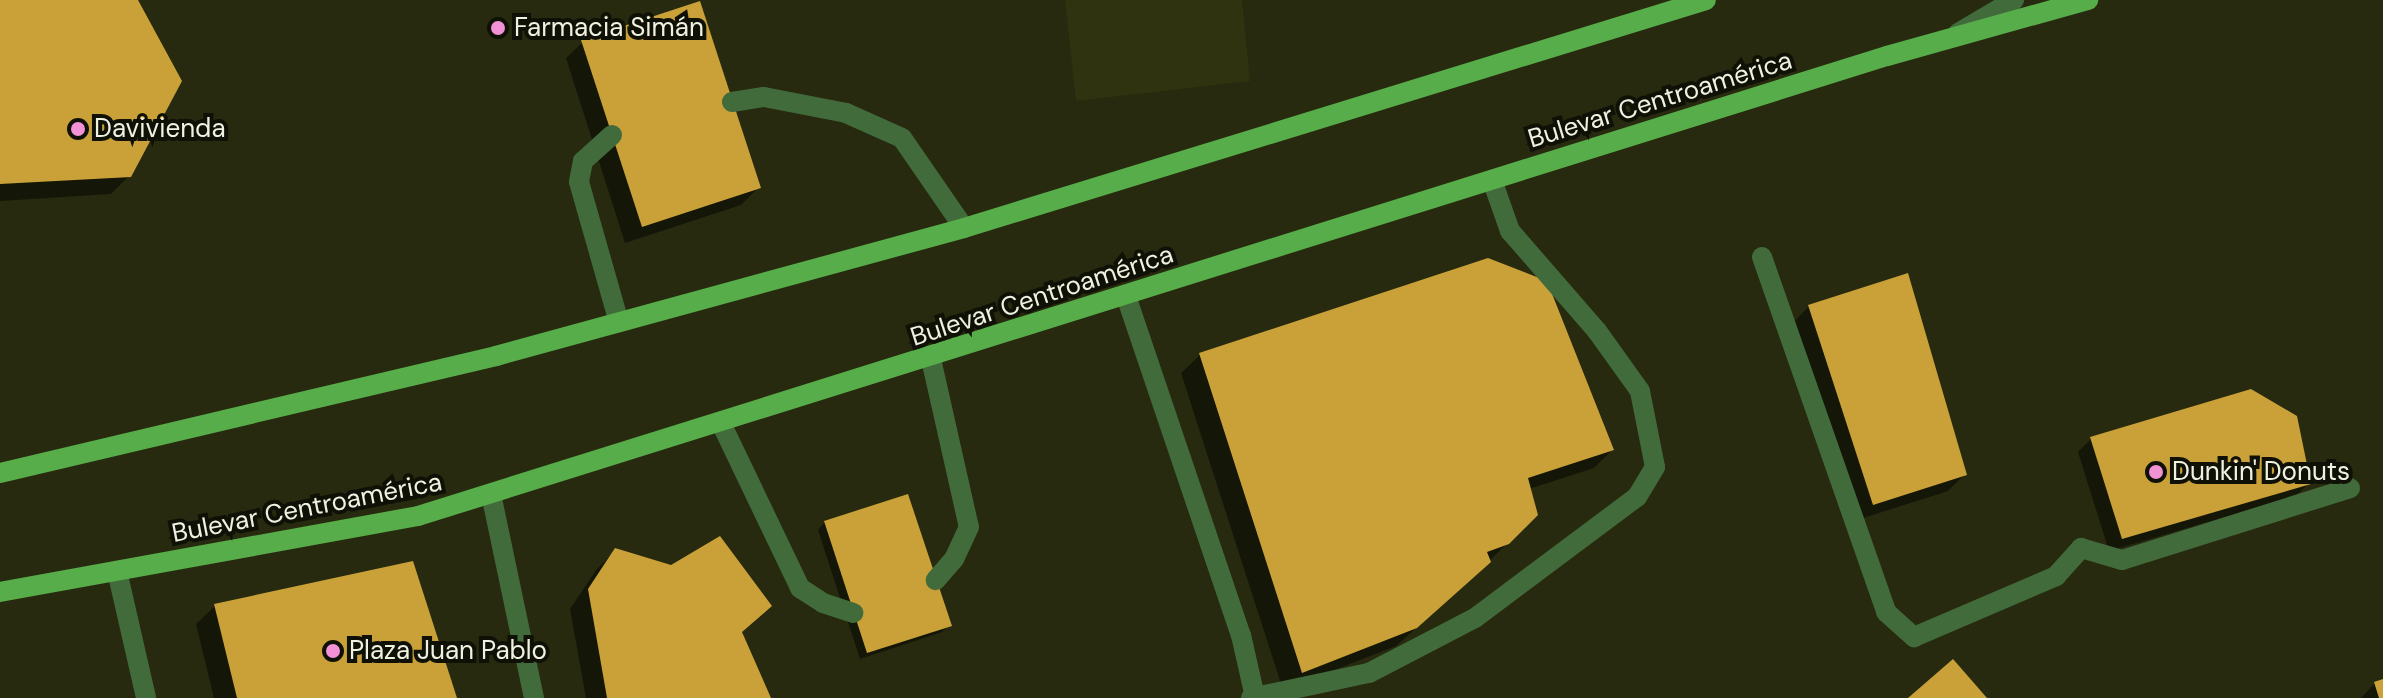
<!DOCTYPE html>
<meta charset="utf-8">
<style>
body{margin:0}
#map{position:relative;width:2383px;height:698px;overflow:hidden;background:#272a0e;font-family:"DM Sans",sans-serif}
div>[style]{position:absolute}
.built>*{inset:0;background:#303310}
.shadow>*{inset:0;background:#0007}
.building>*{inset:0;background:#c9a138}
.service>*{height:20px;margin:-10px;padding:0 10px;transform-origin:10px;border-radius:10px;background:#426b3c}
.tertiary>*{height:20px;margin:-10px;padding:0 10px;transform-origin:10px;border-radius:10px;background:#426b3c}
.primary>*{height:20px;margin:-10px;padding:0 10px;transform-origin:10px;border-radius:10px;background:#57ad4a}
.dots>*{width:22px;height:22px;translate:-50% -50%;box-sizing:border-box;border:4px solid #101106;border-radius:50%}
span{translate:-50% -50%;white-space:nowrap;text-align:center;line-height:1.15;-webkit-text-stroke:8px #101106;paint-order:stroke}
.poi-label{font-size:26px;color:#eff1e1}
.left{translate:0 -50%;text-align:left}
.street-label{font-size:26px;color:#eff1e1}
</style>
<div id="map">
<div class="built">
<i style="clip-path:polygon(1065px 0,1242px 0,1250px 81px,1076px 101px)"></i>
</div>
<div class="shadow">
<i style="clip-path:polygon(0 0,136px 0,130px 175px,111px 194px,0 201px)"></i>
<i style="clip-path:polygon(583px 42px,758px 188px,741px 205px,625px 243px,566px 58px)"></i>
<i style="clip-path:polygon(1809px 306px,1965px 474px,1948px 491px,1857px 520px,1793px 323px)"></i>
<i style="clip-path:polygon(1200px 355px,1612px 450px,1594px 468px,1529px 489px,1536px 515px,1470px 580px,1396px 646px,1283px 690px,1181px 373px)"></i>
<i style="clip-path:polygon(2091px 439px,2309px 483px,2296px 496px,2109px 551px,2078px 452px)"></i>
<i style="clip-path:polygon(825px 522px,949px 625px,942px 632px,860px 659px,818px 530px)"></i>
<i style="clip-path:polygon(616px 550px,740px 633px,769px 698px,586px 698px,570px 609px,597px 569px)"></i>
<i style="clip-path:polygon(215px 606px,454px 698px,214px 698px,196px 624px)"></i>
<i style="clip-path:polygon(2383px 681px,2383px 698px,2361px 698px,2375px 683px)"></i>
</div>
<div class="building">
<i style="clip-path:polygon(0 0,138px 0,182px 81px,131px 177px,0 184px)"></i>
<i style="clip-path:polygon(700px 1px,761px 188px,642px 227px,581px 40px)"></i>
<i style="clip-path:polygon(1488px 258px,1547px 281px,1614px 450px,1528px 478px,1538px 515px,1509px 544px,1487px 552px,1491px 562px,1417px 628px,1302px 673px,1199px 353px)"></i>
<i style="clip-path:polygon(1908px 273px,1967px 475px,1873px 505px,1808px 305px)"></i>
<i style="clip-path:polygon(2251px 389px,2297px 416px,2311px 484px,2122px 539px,2090px 437px)"></i>
<i style="clip-path:polygon(908px 494px,952px 626px,867px 653px,824px 521px)"></i>
<i style="clip-path:polygon(720px 536px,772px 606px,742px 632px,771px 698px,607px 698px,588px 589px,615px 548px,671px 565px)"></i>
<i style="clip-path:polygon(413px 561px,457px 698px,237px 698px,214px 604px)"></i>
<i style="clip-path:polygon(1953px 659px,1987px 698px,1908px 698px)"></i>
<i style="clip-path:polygon(2383px 679px,2383px 698px,2379px 698px,2374px 682px)"></i>
</div>
<div class="service">
<i style="left:732px;top:102px;width:32px;rotate:-9deg"></i>
<i style="left:764px;top:97px;width:84px;rotate:11deg"></i>
<i style="left:846px;top:113px;width:61px;rotate:24.1deg"></i>
<i style="left:902px;top:138px;width:109px;rotate:55.4deg"></i>
<i style="left:612px;top:135px;width:39px;rotate:138deg"></i>
<i style="left:583px;top:161px;width:21px;rotate:101deg"></i>
<i style="left:579px;top:182px;width:146px;rotate:74.1deg"></i>
<i style="left:1762px;top:257px;width:376px;rotate:70.7deg"></i>
<i style="left:1886px;top:612px;width:38px;rotate:42deg"></i>
<i style="left:1914px;top:637px;width:155px;rotate:-23.2deg"></i>
<i style="left:2056px;top:576px;width:38px;rotate:-48deg"></i>
<i style="left:2081px;top:548px;width:43px;rotate:16.3deg"></i>
<i style="left:2122px;top:560px;width:239px;rotate:-17.5deg"></i>
<i style="left:1126px;top:296px;width:358px;rotate:71.3deg"></i>
<i style="left:1241px;top:635px;width:64px;rotate:77.3deg"></i>
<i style="left:931px;top:359px;width:172px;rotate:77.3deg"></i>
<i style="left:969px;top:527px;width:35px;rotate:115deg"></i>
<i style="left:954px;top:559px;width:28px;rotate:131deg"></i>
<i style="left:721px;top:423px;width:183px;rotate:64.4deg"></i>
<i style="left:800px;top:588px;width:27px;rotate:33deg"></i>
<i style="left:823px;top:603px;width:32px;rotate:18deg"></i>
<i style="left:491px;top:494px;width:208px;rotate:78.1deg"></i>
<i style="left:117px;top:571px;width:130px;rotate:77.1deg"></i>
<i style="left:1251px;top:698px;width:121px;rotate:-12deg"></i>
<i style="left:1369px;top:673px;width:119px;rotate:-27.4deg"></i>
<i style="left:1475px;top:618px;width:202px;rotate:-36.8deg"></i>
<i style="left:1637px;top:497px;width:35px;rotate:-59deg"></i>
<i style="left:1655px;top:467px;width:77px;rotate:-101.2deg"></i>
<i style="left:1640px;top:391px;width:74px;rotate:-125.6deg"></i>
<i style="left:1597px;top:331px;width:133px;rotate:-131deg"></i>
<i style="left:1510px;top:231px;width:54px;rotate:-109.4deg"></i>
</div>
<div class="tertiary">
<i style="left:1958px;top:33px;width:65px;rotate:-30.5deg"></i>
</div>
<div class="primary">
<i style="left:0;top:473px;width:510px;rotate:-13.27deg"></i>
<i style="left:496px;top:356px;width:485px;rotate:-15.3deg"></i>
<i style="left:964px;top:228px;width:776px;rotate:-17.08deg"></i>
<i style="left:0;top:592px;width:425px;rotate:-10.3deg"></i>
<i style="left:418px;top:516px;width:1539px;rotate:-17.39deg"></i>
<i style="left:1887px;top:56px;width:209px;rotate:-15.6deg"></i>
</div>
<div class="dots">
<i style="left:498px;top:28px;background:#f391d6"></i>
<i style="left:78px;top:129px;background:#f391d6"></i>
<i style="left:2156px;top:472px;background:#f391d6"></i>
<i style="left:333px;top:651px;background:#f391d6"></i>
</div>
<div class="poi-label">
<span class="left" style="left:514px;top:28px">Farmacia Simán</span>
<span class="left" style="left:94px;top:129px">Davivienda</span>
<span class="left" style="left:2172px;top:472px">Dunkin' Donuts</span>
<span class="left" style="left:349px;top:651px">Plaza Juan Pablo</span>
</div>
<div class="street-label">
<span style="left:1660px;top:100px;rotate:-17deg">Bulevar Centroamérica</span>
<span style="left:1042px;top:296px;rotate:-18deg">Bulevar Centroamérica</span>
<span style="left:307px;top:508px;rotate:-11deg">Bulevar Centroamérica</span>
</div>
</div>
